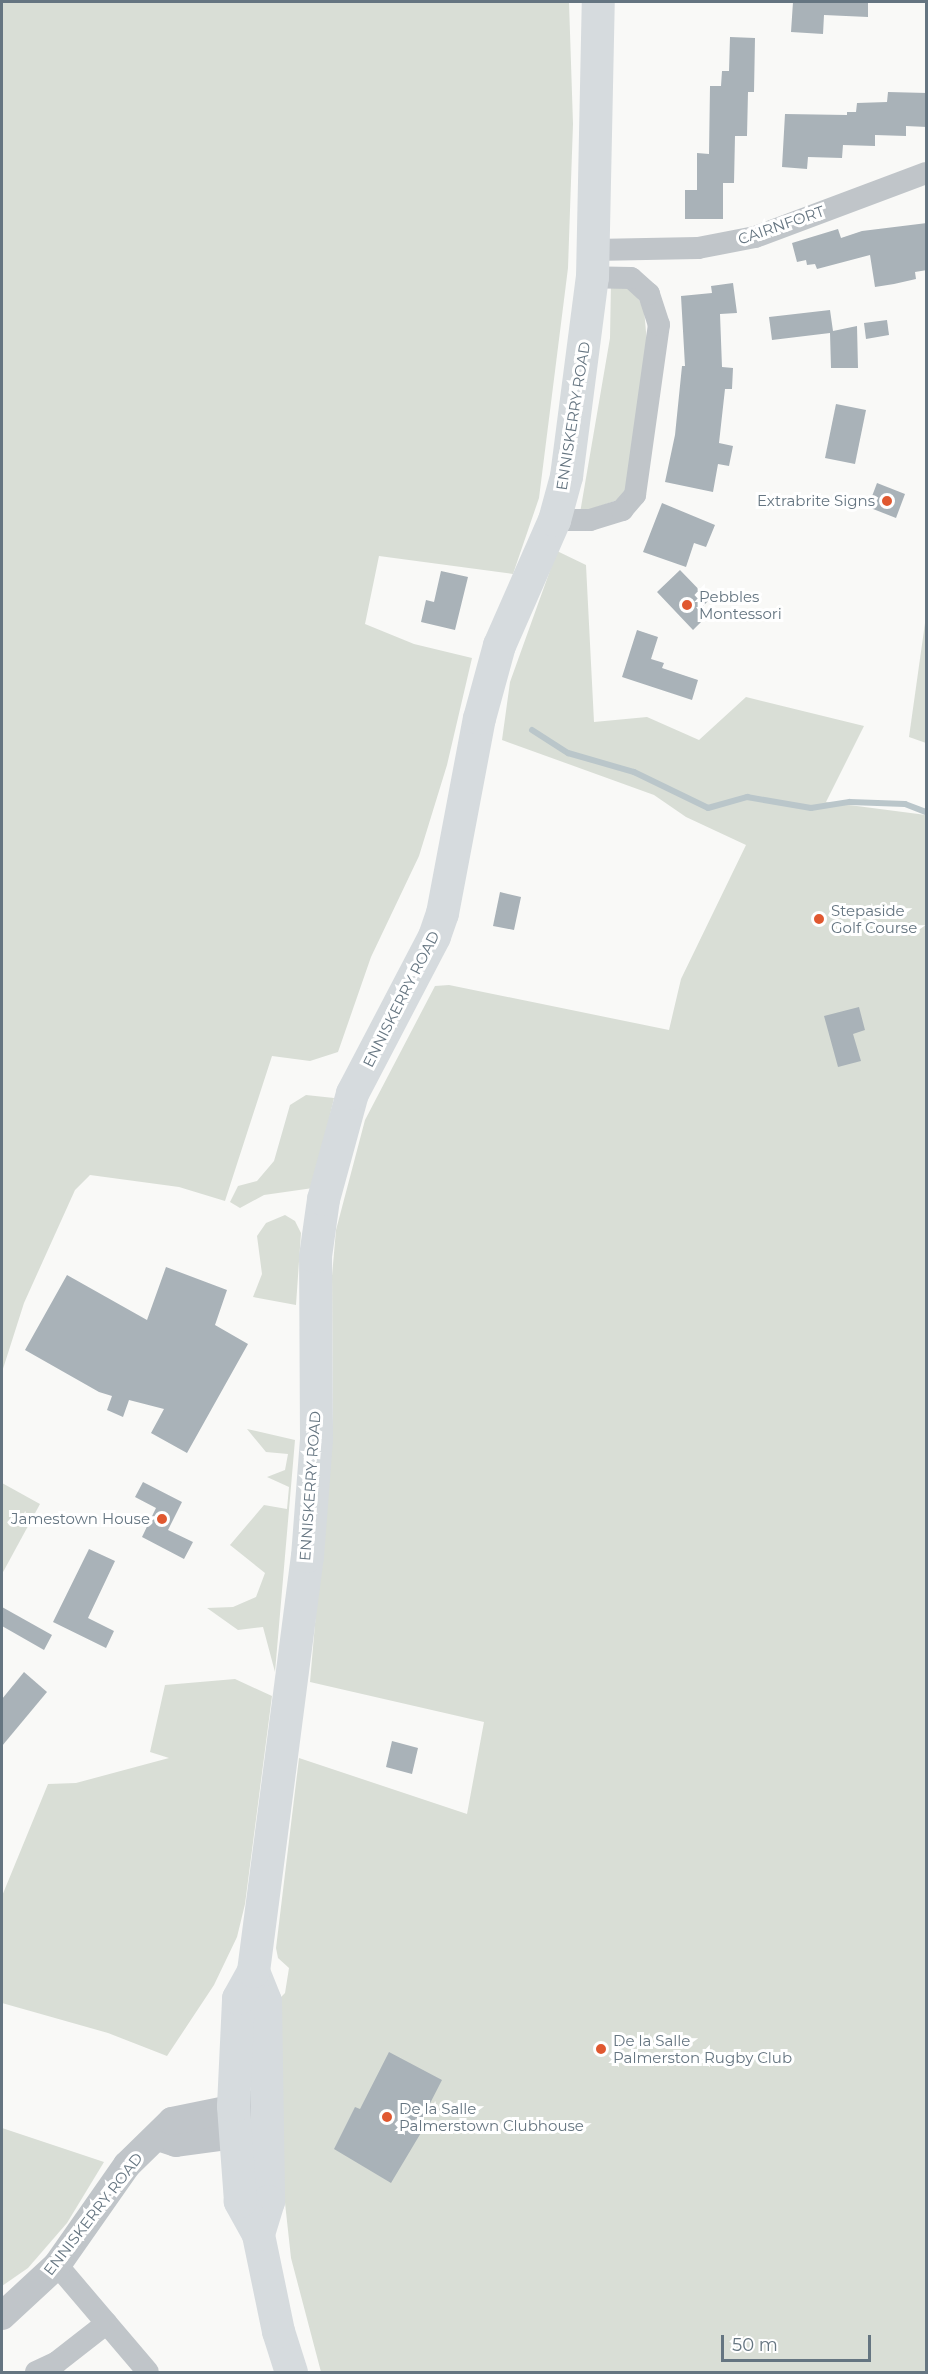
<!DOCTYPE html>
<style>
body{margin:0}
#map{position:relative;width:928px;height:2374px;overflow:hidden;background:#f9f9f7;font-family:Montserrat,sans-serif}
div>[style]{position:absolute}
.green>*{inset:0;background:#d9ded6}
.stream>*{height:6px;margin:-3px;padding:0 3px;transform-origin:3px;border-radius:3px;background:#bac6ca}
.building>*{inset:0;background:#a9b2b8}
.minor>*{height:22px;margin:-11px;padding:0 11px;transform-origin:11px;border-radius:11px;background:#c0c5c9}
.tertiary>*{height:28px;margin:-14px;padding:0 14px;transform-origin:14px;border-radius:14px;background:#c0c5c9}
.secondary>*{height:33px;margin:-16.5px;padding:0 16.5px;transform-origin:16.5px;border-radius:16.5px;background:#d6dbde}
.dots>*{width:16px;height:16px;translate:-50% -50%;box-sizing:border-box;border:3px solid #fff;border-radius:50%}
span{translate:-50% -50%;white-space:nowrap;text-align:center;line-height:1.15;-webkit-text-stroke:6px #fff;paint-order:stroke}
.street-label{font-size:15px;color:#657581}
.poi-label{font-size:15px;color:#657581}
.right{translate:-100% -50%;text-align:right}
.left{translate:0 -50%;text-align:left}
.frame{position:absolute;inset:0;border:3px solid #657581;pointer-events:none}
.scale{position:absolute;left:721px;top:2335px;width:150px;height:27px;box-sizing:border-box;border:3px solid #657581;border-top:0;padding-left:8px;font-size:18px;line-height:21px;white-space:nowrap;color:#657581;-webkit-text-stroke:4px #fff;paint-order:stroke}
</style>
<div id="map">
<div class="green">
<i style="clip-path:polygon(2px 2px,569px 2px,573px 124px,568px 268px,539px 498px,513px 574px,379px 556px,365px 624px,414px 644px,472px 658px,447px 765px,419px 856px,371px 957px,338px 1052px,310px 1061px,272px 1056px,225px 1201px,179px 1187px,90px 1175px,75px 1190px,24px 1303px,2px 1372px)"></i>
<i style="clip-path:polygon(611px 282px,632px 287px,644px 309px,647px 343px,626px 497px,580px 513px,610px 338px)"></i>
<i style="clip-path:polygon(557px 551px,586px 565px,594px 722px,647px 717px,699px 740px,746px 697px,864px 726px,826px 802px,926px 815px,926px 2372px,321px 2372px,291px 2258px,281px 2166px,275px 2003px,285px 1993px,289px 1968px,278px 1958px,276px 1948px,299px 1758px,467px 1814px,484px 1722px,310px 1682px,333px 1415px,332px 1276px,336px 1230px,365px 1120px,435px 986px,449px 985px,669px 1030px,681px 979px,746px 845px,686px 817px,654px 795px,502px 740px,510px 682px)"></i>
<i style="clip-path:polygon(926px 616px,926px 743px,909px 737px)"></i>
<i style="clip-path:polygon(306px 1095px,334px 1098px,313px 1188px,264px 1195px,240px 1208px,230px 1202px,238px 1186px,257px 1181px,274px 1161px,290px 1105px)"></i>
<i style="clip-path:polygon(285px 1215px,295px 1221px,301px 1233px,296px 1305px,253px 1297px,262px 1274px,257px 1236px,266px 1223px)"></i>
<i style="clip-path:polygon(247px 1429px,295px 1440px,275px 1672px,263px 1627px,238px 1630px,207px 1608px,233px 1607px,256px 1597px,265px 1573px,230px 1545px,264px 1505px,287px 1509px,289px 1487px,267px 1477px,285px 1470px,288px 1454px,266px 1452px)"></i>
<i style="clip-path:polygon(2px 1483px,40px 1504px,2px 1574px)"></i>
<i style="clip-path:polygon(235px 1679px,272px 1696px,245px 1904px,237px 1937px,214px 1985px,167px 2056px,108px 2033px,2px 2003px,2px 1896px,48px 1784px,76px 1783px,169px 1758px,150px 1752px,165px 1685px)"></i>
<i style="clip-path:polygon(2px 2128px,104px 2162px,67px 2223px,28px 2268px,2px 2286px)"></i>
</div>
<div class="stream">
<i style="left:532px;top:730px;width:43px;rotate:32.6deg"></i>
<i style="left:568px;top:753px;width:69px;rotate:16.1deg"></i>
<i style="left:634px;top:772px;width:82px;rotate:25.9deg"></i>
<i style="left:708px;top:808px;width:41px;rotate:-15.8deg"></i>
<i style="left:747px;top:797px;width:65px;rotate:9.8deg"></i>
<i style="left:811px;top:808px;width:39px;rotate:-9deg"></i>
<i style="left:850px;top:802px;width:55px;rotate:2.1deg"></i>
<i style="left:905px;top:804px;width:22px;rotate:21deg"></i>
</div>
<div class="building">
<i style="clip-path:polygon(793px 2px,868px 2px,868px 17px,824px 15px,823px 34px,791px 32px)"></i>
<i style="clip-path:polygon(730px 37px,755px 38px,754px 92px,748px 92px,747px 136px,735px 136px,734px 183px,723px 183px,723px 219px,685px 219px,685px 190px,697px 190px,697px 153px,709px 154px,710px 86px,721px 86px,722px 71px,729px 71px)"></i>
<i style="clip-path:polygon(888px 92px,927px 93px,927px 127px,906px 126px,906px 136px,875px 135px,875px 146px,843px 145px,842px 158px,808px 157px,807px 169px,782px 167px,785px 114px,847px 115px,847px 112px,856px 112px,857px 103px,887px 102px)"></i>
<i style="clip-path:polygon(927px 223px,927px 270px,915px 272px,916px 279px,894px 284px,875px 287px,870px 255px,817px 269px,815px 264px,807px 265px,806px 260px,797px 262px,792px 243px,838px 229px,841px 238px,862px 231px)"></i>
<i style="clip-path:polygon(733px 283px,737px 313px,720px 314px,722px 367px,733px 368px,732px 389px,725px 389px,719px 443px,733px 446px,729px 466px,718px 464px,713px 492px,665px 482px,675px 435px,682px 366px,685px 366px,681px 296px,712px 293px,711px 286px)"></i>
<i style="clip-path:polygon(830px 310px,833px 331px,857px 326px,858px 368px,831px 368px,830px 333px,772px 340px,769px 317px)"></i>
<i style="clip-path:polygon(887px 320px,889px 335px,866px 339px,864px 323px)"></i>
<i style="clip-path:polygon(836px 404px,866px 410px,855px 464px,825px 458px)"></i>
<i style="clip-path:polygon(877px 483px,905px 494px,896px 518px,868px 507px)"></i>
<i style="clip-path:polygon(662px 503px,715px 525px,706px 547px,694px 543px,686px 567px,643px 552px)"></i>
<i style="clip-path:polygon(680px 570px,709px 600px,698px 611px,705px 618px,693px 630px,657px 592px)"></i>
<i style="clip-path:polygon(441px 571px,468px 577px,455px 630px,421px 622px,426px 600px,434px 602px)"></i>
<i style="clip-path:polygon(637px 630px,658px 637px,651px 659px,664px 663px,662px 668px,698px 680px,692px 700px,622px 677px)"></i>
<i style="clip-path:polygon(500px 892px,521px 897px,514px 930px,493px 926px)"></i>
<i style="clip-path:polygon(859px 1007px,865px 1030px,853px 1034px,861px 1061px,838px 1067px,824px 1016px)"></i>
<i style="clip-path:polygon(166px 1267px,227px 1290px,215px 1325px,248px 1344px,187px 1453px,151px 1433px,164px 1409px,129px 1400px,123px 1417px,107px 1410px,112px 1396px,99px 1392px,25px 1350px,67px 1275px,147px 1320px)"></i>
<i style="clip-path:polygon(143px 1482px,182px 1502px,168px 1530px,193px 1542px,184px 1559px,142px 1537px,156px 1508px,135px 1497px)"></i>
<i style="clip-path:polygon(89px 1549px,115px 1561px,88px 1618px,114px 1631px,106px 1648px,53px 1622px)"></i>
<i style="clip-path:polygon(2px 1607px,52px 1635px,44px 1650px,2px 1626px)"></i>
<i style="clip-path:polygon(24px 1672px,47px 1692px,2px 1746px,2px 1699px)"></i>
<i style="clip-path:polygon(392px 1741px,418px 1748px,412px 1774px,386px 1767px)"></i>
<i style="clip-path:polygon(389px 2052px,442px 2080px,422px 2119px,428px 2121px,391px 2183px,334px 2149px,355px 2107px,360px 2109px)"></i>
</div>
<div class="minor">
<i style="left:594px;top:250px;width:104px;rotate:-1.1deg"></i>
<i style="left:698px;top:248px;width:58px;rotate:-10.9deg"></i>
<i style="left:755px;top:237px;width:183px;rotate:-20.5deg"></i>
<i style="left:554px;top:520px;width:36px"></i>
<i style="left:590px;top:520px;width:34px;rotate:-17deg"></i>
<i style="left:622px;top:510px;width:20px;rotate:-49deg"></i>
<i style="left:635px;top:495px;width:172px;rotate:-82deg"></i>
<i style="left:659px;top:325px;width:33px;rotate:-108deg"></i>
<i style="left:649px;top:294px;width:24px;rotate:-138deg"></i>
<i style="left:631px;top:278px;width:39px;rotate:-179deg"></i>
<i style="left:57px;top:2265px;width:140px;rotate:49.6deg"></i>
<i style="left:36px;top:2372px;width:23px;rotate:-25deg"></i>
<i style="left:57px;top:2362px;width:63px;rotate:-38deg"></i>
</div>
<div class="tertiary">
<i style="left:158px;top:2137px;width:19px;rotate:18deg"></i>
<i style="left:176px;top:2143px;width:81px;rotate:-7.8deg"></i>
<i style="left:2px;top:2316px;width:75px;rotate:-42.8deg"></i>
<i style="left:57px;top:2265px;width:122px;rotate:-55deg"></i>
<i style="left:127px;top:2165px;width:63px;rotate:-44.4deg"></i>
<i style="left:172px;top:2121px;width:85px;rotate:-11.6deg"></i>
</div>
<div class="secondary">
<i style="left:253px;top:1971px;width:32px;rotate:68deg"></i>
<i style="left:265px;top:2001px;width:200px;rotate:89.1deg"></i>
<i style="left:268px;top:2201px;width:34px;rotate:107deg"></i>
<i style="left:291px;top:2372px;width:43px;rotate:-107.6deg"></i>
<i style="left:278px;top:2331px;width:99px;rotate:-101.7deg"></i>
<i style="left:258px;top:2234px;width:38px;rotate:-119deg"></i>
<i style="left:240px;top:2201px;width:95px;rotate:-94.2deg"></i>
<i style="left:233px;top:2106px;width:108px;rotate:-87.3deg"></i>
<i style="left:238px;top:1998px;width:31px;rotate:-61deg"></i>
<i style="left:253px;top:1971px;width:418px;rotate:-82.6deg"></i>
<i style="left:307px;top:1556px;width:118px;rotate:-85.6deg"></i>
<i style="left:316px;top:1438px;width:182px;rotate:-90.3deg"></i>
<i style="left:315px;top:1256px;width:58px;rotate:-82deg"></i>
<i style="left:323px;top:1199px;width:110px;rotate:-74.7deg"></i>
<i style="left:352px;top:1093px;width:177px;rotate:-62.4deg"></i>
<i style="left:434px;top:936px;width:24px;rotate:-71deg"></i>
<i style="left:442px;top:913px;width:198px;rotate:-79.3deg"></i>
<i style="left:479px;top:718px;width:76px;rotate:-74.7deg"></i>
<i style="left:499px;top:645px;width:137px;rotate:-66.3deg"></i>
<i style="left:554px;top:520px;width:46px;rotate:-74.7deg"></i>
<i style="left:566px;top:476px;width:201px;rotate:-82.6deg"></i>
<i style="left:592px;top:277px;width:275px;rotate:-88.8deg"></i>
</div>
<div class="dots">
<i style="left:887px;top:501px;background:#e05830"></i>
<i style="left:687px;top:605px;background:#e05830"></i>
<i style="left:819px;top:919px;background:#e05830"></i>
<i style="left:162px;top:1519px;background:#e05830"></i>
<i style="left:601px;top:2049px;background:#e05830"></i>
<i style="left:387px;top:2117px;background:#e05830"></i>
</div>
<div class="street-label">
<span style="left:781px;top:225px;rotate:-19deg">CAIRNFORT</span>
<span style="left:573px;top:416px;rotate:-81deg">ENNISKERRY ROAD</span>
<span style="left:401px;top:999px;rotate:-63deg">ENNISKERRY ROAD</span>
<span style="left:310px;top:1486px;rotate:-86deg">ENNISKERRY ROAD</span>
<span style="left:93px;top:2214px;rotate:-52deg">ENNISKERRY ROAD</span>
</div>
<div class="poi-label">
<span class="right" style="left:875px;top:501px">Extrabrite Signs</span>
<span class="left" style="left:699px;top:605px">Pebbles<br>Montessori</span>
<span class="left" style="left:831px;top:919px">Stepaside<br>Golf Course</span>
<span class="right" style="left:150px;top:1519px">Jamestown House</span>
<span class="left" style="left:613px;top:2049px">De la Salle<br>Palmerston Rugby Club</span>
<span class="left" style="left:399px;top:2117px">De la Salle<br>Palmerstown Clubhouse</span>
</div>
<div class="frame"></div>
<div class="scale">50 m</div>
</div>
